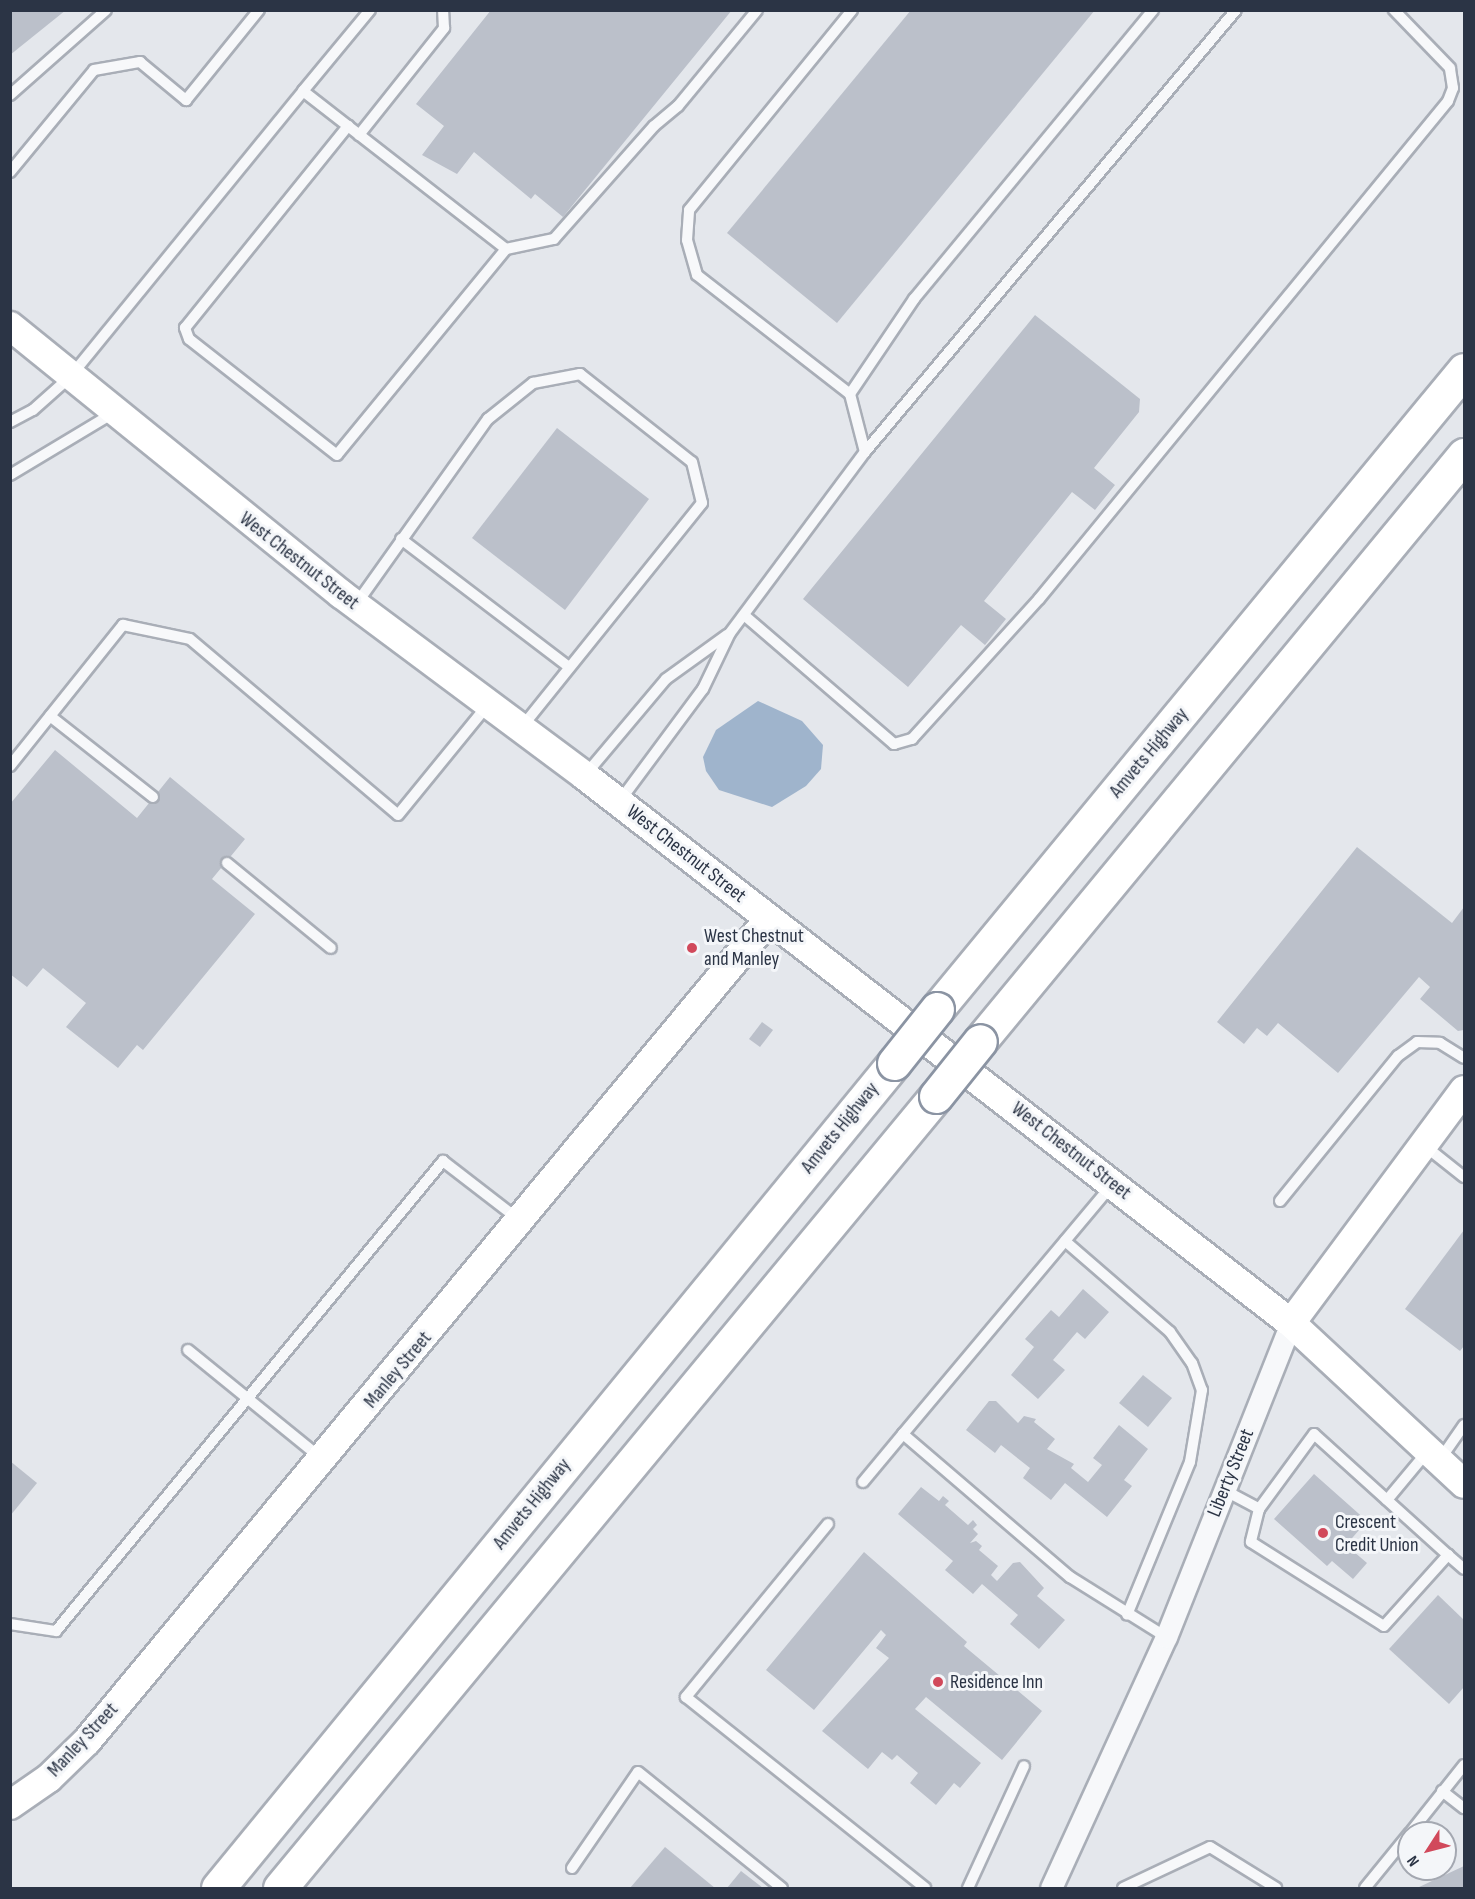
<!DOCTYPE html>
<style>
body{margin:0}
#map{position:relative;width:1475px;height:1899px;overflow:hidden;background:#e4e7ec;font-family:"Sofia Sans Condensed",sans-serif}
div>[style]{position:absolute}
.water>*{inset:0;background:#9fb4cc}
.building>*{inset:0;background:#bbc0ca}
.roads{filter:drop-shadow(2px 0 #a9aeb7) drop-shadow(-2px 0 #a9aeb7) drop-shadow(0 2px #a9aeb7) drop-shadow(0 -2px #a9aeb7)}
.lane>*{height:10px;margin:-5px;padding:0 5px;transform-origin:5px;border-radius:5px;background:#f7f8fa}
.street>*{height:21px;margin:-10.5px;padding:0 10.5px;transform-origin:10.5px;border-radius:10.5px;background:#f7f8fa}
.secondary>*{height:28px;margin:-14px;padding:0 14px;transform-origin:14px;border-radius:14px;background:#fff}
.highway>*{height:33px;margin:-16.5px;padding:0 16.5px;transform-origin:16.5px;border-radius:16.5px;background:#fff}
.bridges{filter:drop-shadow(2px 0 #8b94a3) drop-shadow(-2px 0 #8b94a3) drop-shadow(0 2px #8b94a3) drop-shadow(0 -2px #8b94a3)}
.highway-bridge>*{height:33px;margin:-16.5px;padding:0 16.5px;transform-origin:16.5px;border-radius:16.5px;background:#fff}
.dots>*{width:16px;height:16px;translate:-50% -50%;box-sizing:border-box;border:3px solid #f4f6f9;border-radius:50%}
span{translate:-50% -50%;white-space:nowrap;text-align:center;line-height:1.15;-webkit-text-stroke:6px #f4f6f9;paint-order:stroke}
.street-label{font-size:20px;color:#2b3445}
.poi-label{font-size:20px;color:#2b3445}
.left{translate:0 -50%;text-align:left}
.frame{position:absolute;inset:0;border:12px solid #2b3445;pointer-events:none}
.north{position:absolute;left:1397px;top:1821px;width:60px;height:60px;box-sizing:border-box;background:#f4f6f9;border:2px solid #a4a8b1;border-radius:50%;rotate:234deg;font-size:16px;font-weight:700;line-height:24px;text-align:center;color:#2b3445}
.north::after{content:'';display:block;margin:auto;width:21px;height:27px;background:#d1495b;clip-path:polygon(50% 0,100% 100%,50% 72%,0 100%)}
</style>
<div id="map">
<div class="water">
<i style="clip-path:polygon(758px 701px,802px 721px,823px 745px,821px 769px,806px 786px,772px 807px,719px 790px,706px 771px,703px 757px,716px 730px)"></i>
</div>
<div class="building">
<i style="clip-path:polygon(10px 10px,66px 10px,10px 55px)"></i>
<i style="clip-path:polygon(491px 10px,732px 10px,563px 217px,535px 194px,531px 199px,474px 152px,457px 174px,422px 155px,444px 126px,416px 104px)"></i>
<i style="clip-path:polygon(911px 10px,1095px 10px,837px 323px,727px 233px)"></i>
<i style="clip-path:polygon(1035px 315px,1140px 399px,1139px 412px,1094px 468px,1115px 485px,1095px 510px,1072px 492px,984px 601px,1006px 619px,985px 645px,961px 625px,908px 687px,803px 599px)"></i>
<i style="clip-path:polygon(557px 428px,649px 499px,565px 610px,472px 538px)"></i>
<i style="clip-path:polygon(55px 750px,137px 818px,170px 777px,245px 839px,212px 879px,255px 914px,143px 1050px,137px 1045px,118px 1068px,66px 1027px,86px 1003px,43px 968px,27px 987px,10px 974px,10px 804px)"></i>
<i style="clip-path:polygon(1357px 847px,1452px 923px,1464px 907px,1464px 1030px,1458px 1031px,1420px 999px,1430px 987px,1419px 977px,1338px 1073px,1278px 1023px,1267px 1036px,1257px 1028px,1244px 1044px,1217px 1022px)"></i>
<i style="clip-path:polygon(762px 1022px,773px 1030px,760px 1047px,749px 1039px)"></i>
<i style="clip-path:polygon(1464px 1230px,1464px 1346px,1460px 1351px,1405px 1309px)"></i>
<i style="clip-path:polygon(1083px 1289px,1109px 1312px,1085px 1339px,1077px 1332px,1053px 1360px,1065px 1370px,1038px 1399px,1011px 1375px,1034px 1347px,1025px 1339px,1051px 1310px,1059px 1317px)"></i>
<i style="clip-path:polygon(1143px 1375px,1172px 1398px,1148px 1427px,1119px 1403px)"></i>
<i style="clip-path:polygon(989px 1401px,996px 1401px,1018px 1423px,1024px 1416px,1036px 1419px,1034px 1422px,1055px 1439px,1047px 1449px,1074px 1464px,1071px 1468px,1088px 1482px,1102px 1465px,1093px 1458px,1119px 1425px,1148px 1449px,1124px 1480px,1132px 1486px,1107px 1517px,1065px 1483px,1051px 1500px,1023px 1478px,1030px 1468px,1001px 1445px,995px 1453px,966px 1430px)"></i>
<i style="clip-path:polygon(10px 1461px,37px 1483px,10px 1516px)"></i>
<i style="clip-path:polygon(1314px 1474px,1367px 1521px,1346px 1545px,1367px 1563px,1353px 1579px,1332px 1561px,1327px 1566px,1274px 1519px)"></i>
<i style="clip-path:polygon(921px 1487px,939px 1501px,943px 1496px,949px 1501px,945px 1505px,968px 1525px,973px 1520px,977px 1525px,973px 1529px,978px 1534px,970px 1543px,976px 1541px,982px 1546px,979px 1550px,998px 1566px,991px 1575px,997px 1581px,1013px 1563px,1020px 1562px,1044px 1588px,1037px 1596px,1065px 1620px,1039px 1649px,1010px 1624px,1018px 1615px,982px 1584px,973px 1594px,945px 1570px,953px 1561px,898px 1514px)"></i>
<i style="clip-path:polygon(864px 1552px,967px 1642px,964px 1646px,1042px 1711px,1002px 1760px,926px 1697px,915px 1709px,981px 1763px,960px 1788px,954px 1783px,936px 1805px,910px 1783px,918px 1773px,897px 1755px,892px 1760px,882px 1752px,868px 1769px,822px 1731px,889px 1658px,876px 1648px,886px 1635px,881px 1630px,814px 1710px,766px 1670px)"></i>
<i style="clip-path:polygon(1438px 1595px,1464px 1620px,1464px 1687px,1449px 1704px,1389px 1649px)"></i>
<i style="clip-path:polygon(665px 1847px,715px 1888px,630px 1888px)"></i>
<i style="clip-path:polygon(1464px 1866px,1464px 1888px,1417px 1888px)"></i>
<i style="clip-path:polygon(741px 1871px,763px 1888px,727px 1888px)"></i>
</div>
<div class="roads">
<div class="lane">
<i style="left:303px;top:91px;width:105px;rotate:-50.4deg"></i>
<i style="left:10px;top:95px;width:128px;rotate:-41.5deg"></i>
<i style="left:359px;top:135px;width:137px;rotate:-51.5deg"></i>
<i style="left:444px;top:28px;width:18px;rotate:-93deg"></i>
<i style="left:10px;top:172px;width:132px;rotate:-50.5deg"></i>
<i style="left:94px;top:70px;width:47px;rotate:-9.9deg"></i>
<i style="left:140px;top:62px;width:60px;rotate:39.6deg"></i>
<i style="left:186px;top:100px;width:116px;rotate:-51deg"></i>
<i style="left:506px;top:249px;width:49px;rotate:-11.8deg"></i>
<i style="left:554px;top:239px;width:151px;rotate:-48.5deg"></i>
<i style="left:654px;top:126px;width:31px;rotate:-40deg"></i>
<i style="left:678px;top:106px;width:124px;rotate:-50.5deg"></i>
<i style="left:850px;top:394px;width:194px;rotate:-142.1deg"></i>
<i style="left:697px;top:275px;width:36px;rotate:-106deg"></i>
<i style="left:687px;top:240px;width:30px;rotate:-86deg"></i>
<i style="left:689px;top:210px;width:258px;rotate:-50.8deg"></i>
<i style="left:10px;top:422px;width:26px;rotate:-28deg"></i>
<i style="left:33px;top:410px;width:50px;rotate:-41.7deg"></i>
<i style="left:70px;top:377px;width:369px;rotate:-50.8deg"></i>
<i style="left:303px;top:91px;width:257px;rotate:37.9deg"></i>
<i style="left:506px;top:249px;width:266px;rotate:129.4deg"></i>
<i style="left:337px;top:455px;width:188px;rotate:-141.9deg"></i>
<i style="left:189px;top:339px;width:12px;rotate:-110deg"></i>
<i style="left:185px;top:328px;width:260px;rotate:-51.1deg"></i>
<i style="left:865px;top:452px;width:60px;rotate:-104.5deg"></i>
<i style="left:850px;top:394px;width:115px;rotate:-56deg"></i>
<i style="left:914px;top:299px;width:375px;rotate:-50.4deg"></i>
<i style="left:10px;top:475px;width:120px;rotate:-31deg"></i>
<i style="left:401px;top:539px;width:211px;rotate:37.3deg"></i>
<i style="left:357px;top:603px;width:226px;rotate:-54.6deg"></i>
<i style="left:488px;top:419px;width:58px;rotate:-38.7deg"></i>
<i style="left:533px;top:383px;width:48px;rotate:-10.8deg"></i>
<i style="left:580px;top:374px;width:142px;rotate:38.2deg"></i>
<i style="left:692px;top:462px;width:42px;rotate:76.3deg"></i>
<i style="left:702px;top:503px;width:287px;rotate:128.8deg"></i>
<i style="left:744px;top:615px;width:198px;rotate:40.7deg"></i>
<i style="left:894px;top:744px;width:19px;rotate:-16deg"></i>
<i style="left:912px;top:739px;width:189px;rotate:-47.8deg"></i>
<i style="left:1039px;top:599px;width:644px;rotate:-50.6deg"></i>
<i style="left:1448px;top:101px;width:14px;rotate:-69deg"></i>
<i style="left:1453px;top:88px;width:20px;rotate:-99deg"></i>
<i style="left:1450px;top:68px;width:81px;rotate:-134deg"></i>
<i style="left:50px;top:716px;width:131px;rotate:38.2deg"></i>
<i style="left:10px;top:766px;width:181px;rotate:-51.3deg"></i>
<i style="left:123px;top:625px;width:68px;rotate:11.8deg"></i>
<i style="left:190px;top:639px;width:272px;rotate:40.2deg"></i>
<i style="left:398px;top:815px;width:141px;rotate:-50.8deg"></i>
<i style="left:586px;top:774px;width:124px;rotate:-49.9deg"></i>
<i style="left:666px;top:679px;width:75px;rotate:-35.8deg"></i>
<i style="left:619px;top:802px;width:141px;rotate:-53.4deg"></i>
<i style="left:703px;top:689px;width:62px;rotate:-64.3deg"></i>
<i style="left:730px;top:633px;width:226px;rotate:-53.3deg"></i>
<i style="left:865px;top:452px;width:577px;rotate:-49.99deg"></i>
<i style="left:227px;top:863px;width:134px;rotate:39.3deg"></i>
<i style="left:1425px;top:1146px;width:50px;rotate:38.5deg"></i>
<i style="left:1111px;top:1186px;width:324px;rotate:130deg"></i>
<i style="left:903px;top:1434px;width:220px;rotate:40.6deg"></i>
<i style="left:1070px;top:1577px;width:113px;rotate:32deg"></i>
<i style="left:1280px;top:1201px;width:187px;rotate:-50.9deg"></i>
<i style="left:1398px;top:1056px;width:24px;rotate:-36deg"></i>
<i style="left:1417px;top:1042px;width:23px;rotate:2deg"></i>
<i style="left:1440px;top:1043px;width:28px;rotate:32deg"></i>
<i style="left:1065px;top:1241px;width:139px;rotate:40.9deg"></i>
<i style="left:1170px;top:1332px;width:38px;rotate:55deg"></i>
<i style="left:1192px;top:1363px;width:29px;rotate:70deg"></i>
<i style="left:1202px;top:1390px;width:73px;rotate:99.5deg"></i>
<i style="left:1190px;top:1462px;width:165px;rotate:112.4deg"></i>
<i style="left:188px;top:1350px;width:171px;rotate:39.1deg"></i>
<i style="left:1439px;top:1461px;width:44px;rotate:-55.2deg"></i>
<i style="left:863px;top:1482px;width:62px;rotate:-50.2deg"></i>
<i style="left:1224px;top:1490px;width:40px;rotate:28deg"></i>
<i style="left:1259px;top:1509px;width:34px;rotate:104deg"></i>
<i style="left:1251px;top:1542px;width:157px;rotate:32.3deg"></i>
<i style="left:1384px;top:1626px;width:96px;rotate:-48deg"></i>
<i style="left:1448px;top:1555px;width:21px;rotate:41deg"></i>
<i style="left:1387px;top:1500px;width:62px;rotate:-50.2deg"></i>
<i style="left:1259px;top:1509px;width:93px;rotate:-53.7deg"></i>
<i style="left:1314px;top:1434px;width:181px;rotate:42.1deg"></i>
<i style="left:828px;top:1524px;width:224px;rotate:129.4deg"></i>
<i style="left:686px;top:1697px;width:306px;rotate:38.6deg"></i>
<i style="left:10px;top:1624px;width:47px;rotate:8.7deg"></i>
<i style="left:56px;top:1631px;width:609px;rotate:-50.53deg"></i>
<i style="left:443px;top:1161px;width:95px;rotate:37.7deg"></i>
<i style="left:1442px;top:1791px;width:28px;rotate:38deg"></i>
<i style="left:1410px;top:1833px;width:87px;rotate:-51.5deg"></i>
<i style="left:572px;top:1868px;width:116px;rotate:-55.5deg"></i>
<i style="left:638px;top:1772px;width:185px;rotate:38.9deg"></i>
<i style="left:968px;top:1888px;width:134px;rotate:-65.3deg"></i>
<i style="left:1123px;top:1888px;width:96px;rotate:-25.2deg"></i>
<i style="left:1210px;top:1847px;width:78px;rotate:31.8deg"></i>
<i style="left:1365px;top:1888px;width:70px;rotate:-50.8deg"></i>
</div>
<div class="street">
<i style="left:1051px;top:1888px;width:276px;rotate:-65.4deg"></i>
<i style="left:1166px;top:1637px;width:338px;rotate:-68.3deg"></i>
</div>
<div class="secondary">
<i style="left:10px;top:326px;width:426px;rotate:39deg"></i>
<i style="left:341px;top:594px;width:304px;rotate:36.7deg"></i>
<i style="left:585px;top:776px;width:893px;rotate:37.77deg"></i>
<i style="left:1291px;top:1323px;width:236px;rotate:42.9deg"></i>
<i style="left:1291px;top:1323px;width:290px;rotate:-53.4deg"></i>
<i style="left:10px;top:1805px;width:47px;rotate:-34.7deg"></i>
<i style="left:49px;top:1778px;width:53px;rotate:-44.2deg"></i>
<i style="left:87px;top:1741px;width:1068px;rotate:-50.32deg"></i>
</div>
<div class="highway">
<i style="left:937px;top:1009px;width:828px;rotate:-50.49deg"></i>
<i style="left:980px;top:1041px;width:760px;rotate:-50.45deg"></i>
<i style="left:218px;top:1888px;width:1067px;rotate:-50.67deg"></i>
<i style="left:280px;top:1888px;width:1028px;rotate:-50.37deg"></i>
</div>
</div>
<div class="bridges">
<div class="highway-bridge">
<i style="left:894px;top:1063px;width:69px;rotate:-51.5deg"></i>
<i style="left:936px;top:1096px;width:70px;rotate:-51.3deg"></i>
</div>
</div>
<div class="dots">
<i style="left:692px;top:948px;background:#d1495b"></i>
<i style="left:1323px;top:1533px;background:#d1495b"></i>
<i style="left:938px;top:1682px;background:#d1495b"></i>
</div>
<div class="street-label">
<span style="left:299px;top:561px;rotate:38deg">West Chestnut Street</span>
<span style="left:1149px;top:753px;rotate:-50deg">Amvets Highway</span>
<span style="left:686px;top:854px;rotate:38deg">West Chestnut Street</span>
<span style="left:840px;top:1128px;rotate:-51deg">Amvets Highway</span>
<span style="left:1071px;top:1151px;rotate:38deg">West Chestnut Street</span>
<span style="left:398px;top:1370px;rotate:-50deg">Manley Street</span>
<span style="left:1231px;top:1473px;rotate:-68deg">Liberty Street</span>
<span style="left:532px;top:1504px;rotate:-51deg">Amvets Highway</span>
<span style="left:83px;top:1740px;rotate:-47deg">Manley Street</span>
</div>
<div class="poi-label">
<span class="left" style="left:704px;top:948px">West Chestnut<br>and Manley</span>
<span class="left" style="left:1335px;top:1534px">Crescent<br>Credit Union</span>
<span class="left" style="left:950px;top:1682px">Residence Inn</span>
</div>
<div class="frame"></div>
<div class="north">N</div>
</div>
